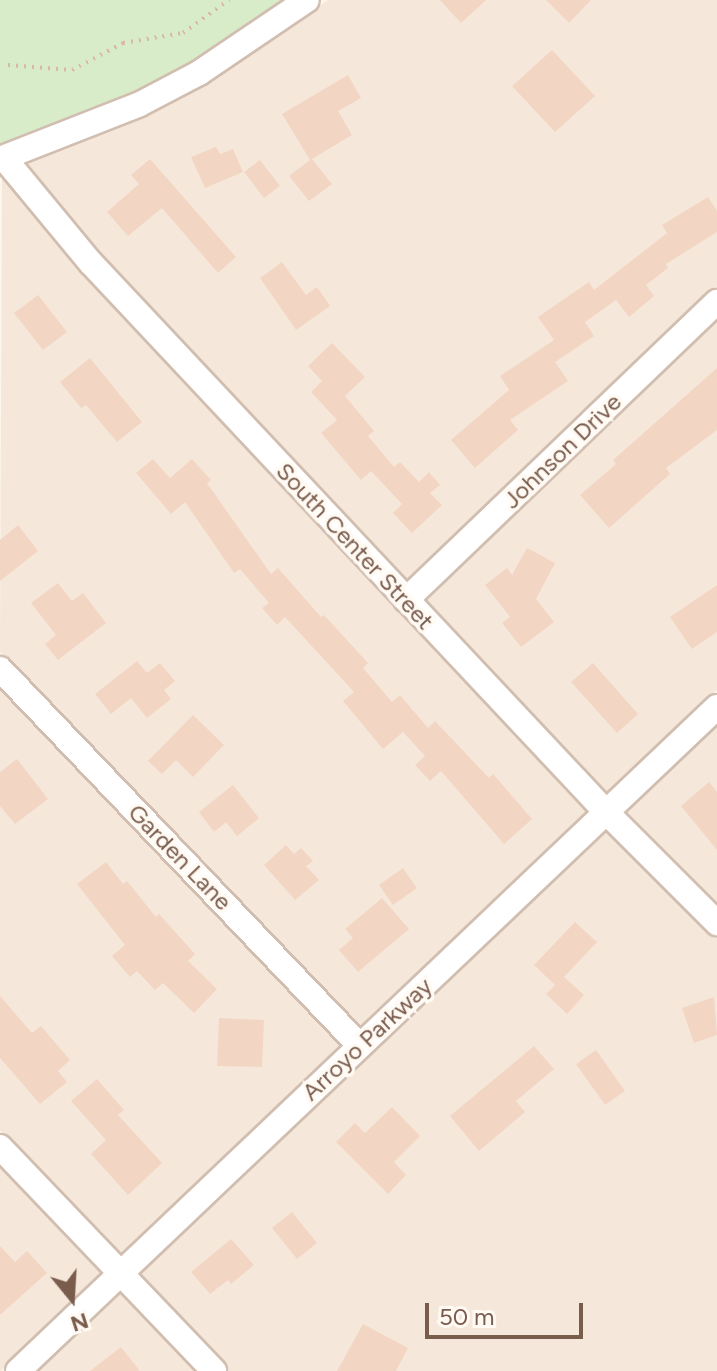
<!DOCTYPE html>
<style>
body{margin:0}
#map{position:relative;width:717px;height:1371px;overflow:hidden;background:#fdf6ec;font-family:Figtree,sans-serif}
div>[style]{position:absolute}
.residential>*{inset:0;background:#f5e8da}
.green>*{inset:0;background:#d8ecc9}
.building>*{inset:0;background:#f3d5c3}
.path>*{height:4px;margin-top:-2px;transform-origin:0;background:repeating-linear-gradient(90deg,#d9b8a5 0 2px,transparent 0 8px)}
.roads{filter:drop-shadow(2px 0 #d1beb0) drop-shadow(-2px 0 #d1beb0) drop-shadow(0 2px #d1beb0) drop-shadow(0 -2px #d1beb0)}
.minor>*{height:24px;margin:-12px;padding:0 12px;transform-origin:12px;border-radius:12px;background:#fff}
span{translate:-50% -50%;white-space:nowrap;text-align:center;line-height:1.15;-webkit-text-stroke:7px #fffaf3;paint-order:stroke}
.street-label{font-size:24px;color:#7a5c4d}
.north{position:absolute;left:32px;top:1259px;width:80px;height:80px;-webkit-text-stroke:6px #fffaf3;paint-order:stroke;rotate:162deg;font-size:22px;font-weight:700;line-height:32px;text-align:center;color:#7a5c4d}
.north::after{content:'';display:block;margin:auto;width:28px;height:36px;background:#7a5c4d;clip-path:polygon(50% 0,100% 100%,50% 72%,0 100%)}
.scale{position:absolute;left:425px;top:1303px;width:158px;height:36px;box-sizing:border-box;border:4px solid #7a5c4d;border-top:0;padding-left:10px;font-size:24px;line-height:28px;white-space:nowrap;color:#7a5c4d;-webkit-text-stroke:6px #fffaf3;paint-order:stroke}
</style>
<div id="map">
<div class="residential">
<i style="clip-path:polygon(328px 0,717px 0,717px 286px,406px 583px,98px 255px,23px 164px,145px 115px,205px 84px)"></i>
<i style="clip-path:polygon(2px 172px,405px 616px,590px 812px,360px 1030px,0 652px)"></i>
<i style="clip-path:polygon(717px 319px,717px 690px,606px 797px,422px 601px)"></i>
<i style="clip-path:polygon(0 684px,344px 1045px,119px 1256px,0 1131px)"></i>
<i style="clip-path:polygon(717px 723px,717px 908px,623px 814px)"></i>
<i style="clip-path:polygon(607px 829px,717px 939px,717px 1371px,229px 1371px,136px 1274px)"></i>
<i style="clip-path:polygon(0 1163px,103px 1272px,1px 1371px,0 1371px)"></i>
<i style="clip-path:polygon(120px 1289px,198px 1371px,35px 1371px)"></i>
</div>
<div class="green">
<i style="clip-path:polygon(0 0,305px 0,199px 73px,0 159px)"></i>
</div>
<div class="building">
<i style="clip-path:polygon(440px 0,486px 0,461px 23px)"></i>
<i style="clip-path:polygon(546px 0,591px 0,569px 23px)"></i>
<i style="clip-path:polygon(552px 50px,595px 96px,555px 132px,512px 86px)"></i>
<i style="clip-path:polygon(348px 75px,361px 98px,338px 111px,352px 135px,312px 159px,332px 184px,309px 201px,289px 176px,310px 160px,282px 114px)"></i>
<i style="clip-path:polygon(216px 147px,220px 154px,233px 149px,243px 172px,205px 188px,191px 157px)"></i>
<i style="clip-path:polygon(150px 159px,236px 257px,218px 273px,162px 208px,128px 236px,107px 212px,139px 184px,131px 175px)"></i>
<i style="clip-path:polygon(260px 160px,280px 186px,264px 198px,244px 172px)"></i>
<i style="clip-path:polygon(708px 197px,717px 211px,717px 232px,666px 264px,668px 268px,646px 285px,654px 296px,629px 317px,616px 300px,585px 322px,594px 336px,555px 362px,568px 381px,510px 420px,518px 430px,475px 468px,451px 440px,509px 390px,500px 376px,554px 340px,538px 317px,589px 282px,594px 290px,667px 233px,662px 225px)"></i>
<i style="clip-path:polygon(282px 262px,306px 295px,317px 287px,330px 306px,296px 330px,260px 278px)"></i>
<i style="clip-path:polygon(38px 295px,67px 332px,43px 350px,14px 313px)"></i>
<i style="clip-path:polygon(332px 343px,365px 377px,345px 396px,374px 431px,368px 436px,394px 467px,400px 462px,419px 482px,429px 472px,440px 485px,430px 493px,442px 505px,412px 533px,393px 513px,402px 504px,371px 471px,361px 480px,321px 433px,337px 420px,311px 392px,322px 381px,308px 366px)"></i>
<i style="clip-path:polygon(90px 358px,142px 422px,117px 442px,86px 405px,81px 408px,60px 382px)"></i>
<i style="clip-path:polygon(717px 368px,717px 430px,666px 468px,670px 474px,609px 528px,580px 495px,616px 464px,613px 460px)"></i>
<i style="clip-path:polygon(153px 459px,170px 478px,192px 459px,211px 480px,207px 483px,271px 574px,278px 568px,321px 617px,324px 615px,368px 663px,363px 668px,392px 702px,400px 695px,428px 728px,435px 721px,489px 778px,493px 774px,532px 819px,504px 844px,441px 771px,430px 781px,415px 765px,425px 756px,403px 732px,383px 749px,343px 701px,354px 692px,285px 617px,277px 625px,262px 608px,269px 603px,240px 569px,234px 573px,185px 502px,171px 514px,136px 473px)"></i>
<i style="clip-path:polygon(18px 525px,38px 551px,0 581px,0 540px)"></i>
<i style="clip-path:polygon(527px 548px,555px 563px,536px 599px,554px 622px,521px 647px,502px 623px,510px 617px,485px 585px,507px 568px,512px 575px)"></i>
<i style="clip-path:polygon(58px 583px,72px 601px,83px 593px,106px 623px,58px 660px,45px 644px,56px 635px,31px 603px)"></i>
<i style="clip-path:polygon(717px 585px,717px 632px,692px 649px,670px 617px)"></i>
<i style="clip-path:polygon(137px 661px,147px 673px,160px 663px,175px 681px,164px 690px,171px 699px,147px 718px,131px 698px,111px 714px,95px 694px)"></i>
<i style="clip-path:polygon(593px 663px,638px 714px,617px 733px,571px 682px)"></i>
<i style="clip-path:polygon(193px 715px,224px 745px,193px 777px,176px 760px,162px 774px,148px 761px)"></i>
<i style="clip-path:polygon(17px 759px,48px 799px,15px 824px,0 806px,0 772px)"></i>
<i style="clip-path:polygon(709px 782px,717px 792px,717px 850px,681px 806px)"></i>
<i style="clip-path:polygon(233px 785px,259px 818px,237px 836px,226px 822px,214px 832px,199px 812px)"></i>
<i style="clip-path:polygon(286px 845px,294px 854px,301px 848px,313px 861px,306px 866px,319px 880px,295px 900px,264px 865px)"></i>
<i style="clip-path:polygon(106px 862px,123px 884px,127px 881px,156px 917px,159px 914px,195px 954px,188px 961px,217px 989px,194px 1013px,163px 983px,155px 990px,137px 971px,130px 977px,112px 956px,125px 945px,77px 884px)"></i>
<i style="clip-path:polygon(403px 868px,417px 888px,393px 905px,379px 885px)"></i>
<i style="clip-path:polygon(382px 898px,409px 929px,358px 972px,339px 950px,353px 938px,345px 929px)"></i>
<i style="clip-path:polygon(575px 922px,597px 942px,564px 977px,584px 995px,567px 1014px,546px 994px,555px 985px,534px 965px)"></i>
<i style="clip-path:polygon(0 996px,32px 1033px,41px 1026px,70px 1060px,58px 1071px,67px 1082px,40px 1104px,0 1058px)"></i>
<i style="clip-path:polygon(714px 997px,717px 1035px,694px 1043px,682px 1008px)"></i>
<i style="clip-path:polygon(219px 1018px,264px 1020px,262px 1067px,217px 1066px)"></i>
<i style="clip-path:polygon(534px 1046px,554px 1069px,516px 1101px,525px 1112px,479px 1151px,450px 1116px)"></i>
<i style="clip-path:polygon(596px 1050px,625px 1091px,605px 1105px,576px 1064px)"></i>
<i style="clip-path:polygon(97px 1079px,124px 1110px,118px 1115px,162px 1163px,128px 1195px,91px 1154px,106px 1140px,71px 1101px)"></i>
<i style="clip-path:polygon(392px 1107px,420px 1136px,394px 1162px,406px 1175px,388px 1194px,336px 1142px,355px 1123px,365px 1133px)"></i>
<i style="clip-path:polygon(292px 1212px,317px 1243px,297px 1259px,272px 1228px)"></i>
<i style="clip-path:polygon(231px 1239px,254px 1265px,231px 1284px,228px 1280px,210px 1294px,191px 1272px)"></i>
<i style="clip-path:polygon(0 1246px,15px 1262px,27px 1251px,47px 1273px,0 1315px)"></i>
<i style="clip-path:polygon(363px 1324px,408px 1348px,396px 1371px,337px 1371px)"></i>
<i style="clip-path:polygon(121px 1347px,140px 1371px,90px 1371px)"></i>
</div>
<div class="path">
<i style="left:8px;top:65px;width:64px;rotate:4.5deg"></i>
<i style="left:72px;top:70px;width:58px;rotate:-27.9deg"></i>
<i style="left:123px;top:43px;width:61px;rotate:-9.5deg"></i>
<i style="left:183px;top:33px;width:57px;rotate:-35.7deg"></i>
</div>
<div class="roads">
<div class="minor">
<i style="left:4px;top:158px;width:136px;rotate:50.4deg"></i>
<i style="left:91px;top:263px;width:754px;rotate:46.83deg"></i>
<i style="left:607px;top:813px;width:156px;rotate:45deg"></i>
<i style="left:0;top:159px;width:150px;rotate:-21.4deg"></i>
<i style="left:140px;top:104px;width:67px;rotate:-27.7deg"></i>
<i style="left:199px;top:73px;width:130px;rotate:-34.1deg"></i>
<i style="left:406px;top:600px;width:431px;rotate:-43.8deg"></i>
<i style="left:0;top:669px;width:521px;rotate:46.32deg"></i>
<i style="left:0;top:1147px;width:310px;rotate:46.3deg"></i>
<i style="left:18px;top:1371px;width:964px;rotate:-43.53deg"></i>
</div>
</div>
<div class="street-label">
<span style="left:562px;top:451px;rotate:-44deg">Johnson Drive</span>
<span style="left:355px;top:546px;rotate:47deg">South Center Street</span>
<span style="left:180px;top:857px;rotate:46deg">Garden Lane</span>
<span style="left:367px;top:1039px;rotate:-43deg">Arroyo Parkway</span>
</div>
<div class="north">N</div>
<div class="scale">50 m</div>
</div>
